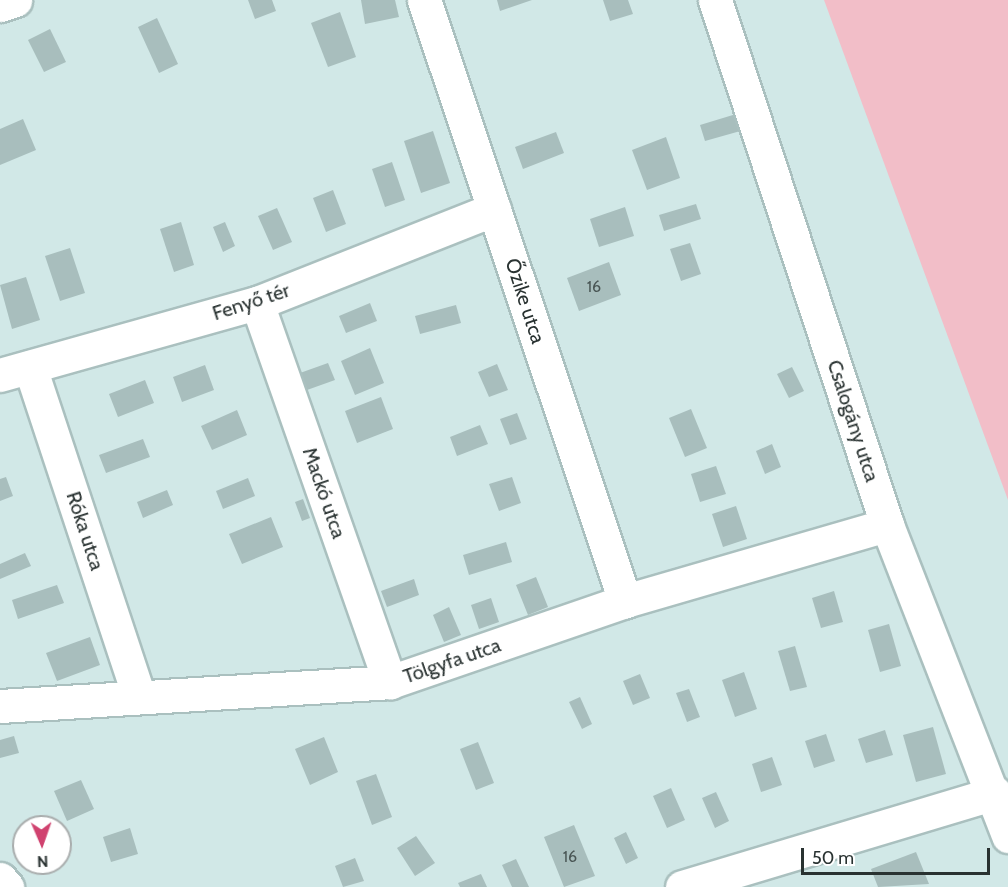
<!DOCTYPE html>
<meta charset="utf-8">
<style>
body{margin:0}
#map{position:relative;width:1008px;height:887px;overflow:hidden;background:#d1e8e7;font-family:Cabin,sans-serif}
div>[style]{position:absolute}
.green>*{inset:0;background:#f2bec8}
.building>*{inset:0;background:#a8bebd}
.roads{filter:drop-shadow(2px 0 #aac0bf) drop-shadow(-2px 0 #aac0bf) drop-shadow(0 2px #aac0bf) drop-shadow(0 -2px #aac0bf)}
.minor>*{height:33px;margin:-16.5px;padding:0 16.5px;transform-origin:16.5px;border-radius:16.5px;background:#fff}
span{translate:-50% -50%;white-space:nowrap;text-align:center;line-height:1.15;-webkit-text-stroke:6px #fff;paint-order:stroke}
.number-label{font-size:16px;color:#495554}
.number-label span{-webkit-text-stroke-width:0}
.street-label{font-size:20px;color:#293231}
.north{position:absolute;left:12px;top:815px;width:60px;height:60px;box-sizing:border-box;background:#fff;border:2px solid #a9adad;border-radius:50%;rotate:178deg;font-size:16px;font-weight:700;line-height:24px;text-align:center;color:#293231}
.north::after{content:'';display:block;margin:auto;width:21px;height:27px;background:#d0426f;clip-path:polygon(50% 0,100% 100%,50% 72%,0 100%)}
.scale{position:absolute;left:801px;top:848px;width:189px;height:27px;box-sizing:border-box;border:3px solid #293231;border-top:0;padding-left:8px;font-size:18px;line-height:21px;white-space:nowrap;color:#293231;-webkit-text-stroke:4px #fff;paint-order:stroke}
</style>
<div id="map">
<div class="green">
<i style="clip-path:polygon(824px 0,1008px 0,1008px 500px)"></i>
</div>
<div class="building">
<i style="clip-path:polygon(248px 0,272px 0,276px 11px,255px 19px)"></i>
<i style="clip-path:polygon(361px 0,395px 0,399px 17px,365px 24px)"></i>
<i style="clip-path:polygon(497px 0,532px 0,500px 11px)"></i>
<i style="clip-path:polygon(603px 0,628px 0,633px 14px,610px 21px)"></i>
<i style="clip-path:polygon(340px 12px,356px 57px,328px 67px,311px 23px)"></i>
<i style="clip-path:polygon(157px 18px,178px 64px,159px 73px,138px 27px)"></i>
<i style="clip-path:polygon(50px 29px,66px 62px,44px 72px,28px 40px)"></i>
<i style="clip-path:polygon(746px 111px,751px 128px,705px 141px,700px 125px)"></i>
<i style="clip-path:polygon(23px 119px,36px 150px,0 165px,0 129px)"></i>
<i style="clip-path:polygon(433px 131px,450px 183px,421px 193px,404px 141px)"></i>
<i style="clip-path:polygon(556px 132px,564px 153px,523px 169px,515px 147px)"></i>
<i style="clip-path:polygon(666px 137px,680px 178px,647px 190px,632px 150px)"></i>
<i style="clip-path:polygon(392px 162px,405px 200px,385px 207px,372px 169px)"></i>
<i style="clip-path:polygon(333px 190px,346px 224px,326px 232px,313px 198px)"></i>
<i style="clip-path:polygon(696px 204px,701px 219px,664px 231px,659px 215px)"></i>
<i style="clip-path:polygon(625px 207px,634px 236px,599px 247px,590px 219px)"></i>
<i style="clip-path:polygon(277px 208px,292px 242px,273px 250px,258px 216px)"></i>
<i style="clip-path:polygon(181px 222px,194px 265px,174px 272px,160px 229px)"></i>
<i style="clip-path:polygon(225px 222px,235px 246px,223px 252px,213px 227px)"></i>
<i style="clip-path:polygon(690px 243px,701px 274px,681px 281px,670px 249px)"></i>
<i style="clip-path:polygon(70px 248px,85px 293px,60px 301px,45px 256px)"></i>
<i style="clip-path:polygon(609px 262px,621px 295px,579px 311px,567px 278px)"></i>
<i style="clip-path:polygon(26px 277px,40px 320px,12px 329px,0 285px)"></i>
<i style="clip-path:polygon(370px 303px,377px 321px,346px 333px,339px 316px)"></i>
<i style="clip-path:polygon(456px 305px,461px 323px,420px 334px,415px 316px)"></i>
<i style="clip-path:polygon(370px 348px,384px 383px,355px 395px,341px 361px)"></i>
<i style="clip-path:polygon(328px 363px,335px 380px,307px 390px,300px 373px)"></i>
<i style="clip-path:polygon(497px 364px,508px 390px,489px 397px,478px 372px)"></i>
<i style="clip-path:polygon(205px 365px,214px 390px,182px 402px,173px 377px)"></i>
<i style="clip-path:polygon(792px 367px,804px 391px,789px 398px,777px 374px)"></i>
<i style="clip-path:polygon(145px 380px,154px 403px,118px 417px,109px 394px)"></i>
<i style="clip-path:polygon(381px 397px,393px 429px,357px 443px,345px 411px)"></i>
<i style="clip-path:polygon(691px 409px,707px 448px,685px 457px,669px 418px)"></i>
<i style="clip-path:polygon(237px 410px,247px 435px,212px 450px,201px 426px)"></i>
<i style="clip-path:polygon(517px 413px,527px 439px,510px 445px,500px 419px)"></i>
<i style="clip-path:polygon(480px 425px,488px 444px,457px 456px,450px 437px)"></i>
<i style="clip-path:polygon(143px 439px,150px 457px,106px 473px,99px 455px)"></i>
<i style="clip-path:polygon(772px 444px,781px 467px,765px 474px,756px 451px)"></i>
<i style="clip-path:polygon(716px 466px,726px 494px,700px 502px,691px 474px)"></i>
<i style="clip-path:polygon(6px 477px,13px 496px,0 501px,0 479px)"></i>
<i style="clip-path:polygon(512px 477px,521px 503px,499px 511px,489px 484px)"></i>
<i style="clip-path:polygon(248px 478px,255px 496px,223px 509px,216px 491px)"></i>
<i style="clip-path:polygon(167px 490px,173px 505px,143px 518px,137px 502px)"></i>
<i style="clip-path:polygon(303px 499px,310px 518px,302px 521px,295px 502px)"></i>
<i style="clip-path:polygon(736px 506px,747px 539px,723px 547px,712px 514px)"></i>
<i style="clip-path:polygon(271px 517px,283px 547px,242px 564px,229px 534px)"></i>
<i style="clip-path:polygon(506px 542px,512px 562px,469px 575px,463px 555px)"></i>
<i style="clip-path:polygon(25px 553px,31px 566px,0 579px,0 564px)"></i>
<i style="clip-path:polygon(536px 577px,548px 607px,528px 615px,516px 585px)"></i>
<i style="clip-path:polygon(414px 579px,419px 595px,387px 607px,381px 591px)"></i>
<i style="clip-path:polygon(57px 585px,64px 603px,18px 619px,12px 600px)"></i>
<i style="clip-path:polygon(834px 591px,843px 622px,821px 628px,812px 598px)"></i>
<i style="clip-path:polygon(491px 598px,499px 622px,479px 629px,471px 605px)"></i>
<i style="clip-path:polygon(449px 607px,461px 635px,444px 642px,433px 615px)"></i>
<i style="clip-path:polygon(889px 624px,901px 666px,880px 672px,868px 630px)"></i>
<i style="clip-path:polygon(90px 637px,100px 665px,57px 681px,46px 653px)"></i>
<i style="clip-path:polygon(795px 646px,807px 687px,790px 691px,778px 651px)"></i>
<i style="clip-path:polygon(744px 672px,757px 709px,735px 717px,722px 680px)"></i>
<i style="clip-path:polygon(640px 674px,650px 698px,633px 705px,623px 681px)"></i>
<i style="clip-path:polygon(689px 689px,700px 717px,687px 722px,676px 693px)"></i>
<i style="clip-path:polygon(580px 697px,592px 724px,582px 729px,569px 702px)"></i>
<i style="clip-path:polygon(933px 727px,946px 774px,916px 782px,903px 735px)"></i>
<i style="clip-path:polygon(885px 730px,893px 755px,866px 763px,858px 739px)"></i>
<i style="clip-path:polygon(826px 734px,835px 761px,814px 768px,805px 741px)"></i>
<i style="clip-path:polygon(14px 736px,19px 753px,0 758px,0 740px)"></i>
<i style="clip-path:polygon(324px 737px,338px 772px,310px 785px,295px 749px)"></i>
<i style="clip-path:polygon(478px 742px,494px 783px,476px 790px,460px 749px)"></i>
<i style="clip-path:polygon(772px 757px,782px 785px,761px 792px,752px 764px)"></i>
<i style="clip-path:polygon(376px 774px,392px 817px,372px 825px,356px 781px)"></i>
<i style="clip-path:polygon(81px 780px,94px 809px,67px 821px,54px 791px)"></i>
<i style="clip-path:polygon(671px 788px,685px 820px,667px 828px,653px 796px)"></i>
<i style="clip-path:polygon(716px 792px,729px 821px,715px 828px,702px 798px)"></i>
<i style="clip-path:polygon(574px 825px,595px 876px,564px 887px,544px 837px)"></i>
<i style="clip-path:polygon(130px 828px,138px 854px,111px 862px,103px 837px)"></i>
<i style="clip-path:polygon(626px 832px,638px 858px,626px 864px,614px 838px)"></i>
<i style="clip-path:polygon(416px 836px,435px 863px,415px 876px,397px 848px)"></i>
<i style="clip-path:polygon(916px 852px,929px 884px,878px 887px,871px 869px)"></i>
<i style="clip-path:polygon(355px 858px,364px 881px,343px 887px,335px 866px)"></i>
<i style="clip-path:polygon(516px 859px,529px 887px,512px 887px,502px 865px)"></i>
<i style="clip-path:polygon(481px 874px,487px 887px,460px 887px,458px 883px)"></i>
</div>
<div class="roads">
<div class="minor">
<i style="left:424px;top:0;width:634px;rotate:71.51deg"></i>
<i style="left:715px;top:0;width:552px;rotate:71.86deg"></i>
<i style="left:887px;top:525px;width:334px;rotate:68.7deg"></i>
<i style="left:0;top:5px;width:16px;rotate:-18deg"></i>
<i style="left:257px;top:303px;width:402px;rotate:70.7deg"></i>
<i style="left:30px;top:367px;width:347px;rotate:71.7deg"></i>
<i style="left:0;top:375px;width:267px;rotate:-15.7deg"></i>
<i style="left:257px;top:303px;width:255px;rotate:-21.6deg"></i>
<i style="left:0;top:706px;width:391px;rotate:-3.5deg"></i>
<i style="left:390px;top:682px;width:249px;rotate:-19deg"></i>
<i style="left:625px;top:601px;width:273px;rotate:-16.2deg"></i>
<i style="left:0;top:879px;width:11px;rotate:49deg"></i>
<i style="left:682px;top:887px;width:327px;rotate:-16.7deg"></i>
</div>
</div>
<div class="number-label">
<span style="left:594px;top:287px">16</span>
<span style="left:570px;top:857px">16</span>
</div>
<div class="street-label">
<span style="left:525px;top:301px;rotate:72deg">Őzike utca</span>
<span style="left:251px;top:302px;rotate:-18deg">Fenyő tér</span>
<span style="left:853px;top:421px;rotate:72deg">Csalogány utca</span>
<span style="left:324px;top:493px;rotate:71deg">Mackó utca</span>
<span style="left:85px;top:531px;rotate:72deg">Róka utca</span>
<span style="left:452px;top:661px;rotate:-19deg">Tölgyfa utca</span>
</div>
<div class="north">N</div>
<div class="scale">50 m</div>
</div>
